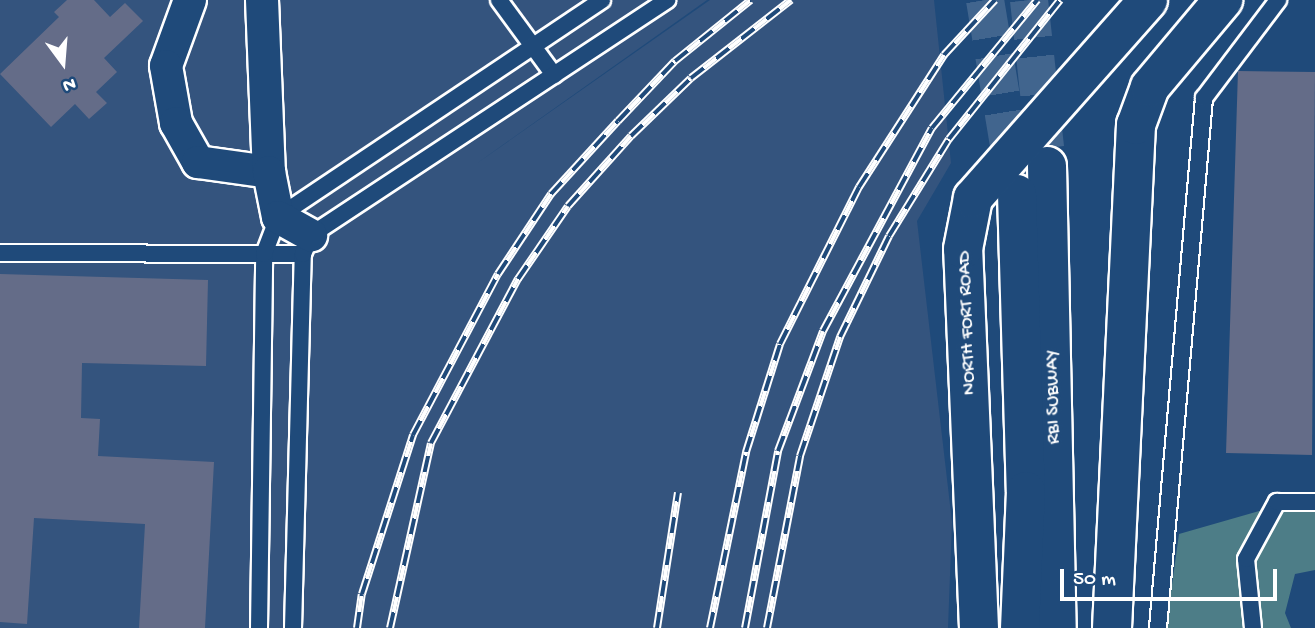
<!DOCTYPE html>
<style>
body{margin:0}
#map{position:relative;width:1315px;height:628px;overflow:hidden;background:#1f4a7a;font-family:"Gochi Hand",sans-serif}
div>[style]{position:absolute}
.built>*{inset:0;background:#34547e}
.green>*{inset:0;background:#4d7d87}
.building>*{inset:0;background:#646c88}
.primary-tunnel>*{height:38px;margin-top:-19px;transform-origin:0;background:repeating-linear-gradient(90deg,#41658e 0 38px,transparent 0 57px)}
.roads{filter:drop-shadow(2px 0 #fff) drop-shadow(-2px 0 #fff) drop-shadow(0 2px #fff) drop-shadow(0 -2px #fff)}
.service>*{height:16px;margin:-8px;padding:0 8px;transform-origin:8px;border-radius:8px;background:#1f4a7a}
.minor>*{height:32px;margin:-16px;padding:0 16px;transform-origin:16px;border-radius:16px;background:#1f4a7a}
.primary>*{height:38px;margin:-19px;padding:0 19px;transform-origin:19px;border-radius:19px;background:#1f4a7a}
.rail>*{height:8px;margin-top:-4px;transform-origin:0;background:repeating-linear-gradient(90deg,#1f4a7a 0 16px,#fff 0 32px);box-sizing:border-box;border-block:2px solid #fff}
span{translate:-50% -50%;white-space:nowrap;text-align:center;line-height:1.15;-webkit-text-stroke:7px #1f4a7a;paint-order:stroke}
.street-label{font-size:19px;color:#fff}
.north{position:absolute;left:28px;top:28px;width:70px;height:70px;-webkit-text-stroke:5px #1f4a7a;paint-order:stroke;rotate:164deg;font-size:19px;font-weight:700;line-height:28px;text-align:center;color:#fff}
.north::after{content:'';display:block;margin:auto;width:24px;height:32px;background:#fff;clip-path:polygon(50% 0,100% 100%,50% 72%,0 100%)}
.scale{position:absolute;left:1060px;top:569px;width:217px;height:32px;box-sizing:border-box;border:4px solid #fff;border-top:0;padding-left:9px;font-size:21px;line-height:24px;white-space:nowrap;color:#fff;-webkit-text-stroke:5px #1f4a7a;paint-order:stroke}
</style>
<div id="map">
<div class="built">
<i style="clip-path:polygon(0 0,707px 0,476px 164px,710px 0,934px 0,951px 163px,917px 221px,952px 522px,948px 628px,0 628px)"></i>
</div>
<div class="green">
<i style="clip-path:polygon(1308px 497px,1315px 498px,1315px 570px,1295px 574px,1285px 613px,1291px 628px,1166px 628px,1179px 534px)"></i>
</div>
<div class="building">
<i style="clip-path:polygon(67px 0,94px 0,110px 17px,125px 3px,143px 21px,104px 58px,117px 72px,96px 92px,107px 103px,89px 119px,75px 104px,51px 127px,0 74px,59px 17px,54px 12px)"></i>
<i style="clip-path:polygon(1238px 71px,1315px 72px,1312px 455px,1226px 453px)"></i>
<i style="clip-path:polygon(0 274px,208px 280px,206px 366px,82px 363px,81px 418px,100px 419px,98px 456px,214px 462px,205px 628px,139px 628px,145px 524px,34px 518px,27px 624px,0 622px)"></i>
</div>
<div class="primary-tunnel">
<i style="left:985px;top:0;width:183px;rotate:80.6deg"></i>
<i style="left:1029px;top:0;width:149px;rotate:83.8deg"></i>
</div>
<div class="roads">
<div class="service">
<i style="left:499px;top:0;width:93px;rotate:53.7deg"></i>
<i style="left:0;top:253px;width:303px;rotate:0.2deg"></i>
<i style="left:259px;top:628px;width:374px;rotate:-89.2deg"></i>
<i style="left:264px;top:254px;width:40px;rotate:-69deg"></i>
<i style="left:278px;top:217px;width:390px;rotate:-33.8deg"></i>
<i style="left:293px;top:628px;width:374px;rotate:-88.5deg"></i>
<i style="left:303px;top:254px;width:21px;rotate:-67deg"></i>
<i style="left:311px;top:235px;width:427px;rotate:-33.4deg"></i>
<i style="left:1158px;top:628px;width:532px;rotate:-85.04deg"></i>
<i style="left:1204px;top:98px;width:123px;rotate:-52.9deg"></i>
<i style="left:1253px;top:628px;width:69px;rotate:-95.8deg"></i>
<i style="left:1246px;top:559px;width:65px;rotate:-61.5deg"></i>
<i style="left:1277px;top:502px;width:38px"></i>
</div>
<div class="minor">
<i style="left:190px;top:0;width:70px;rotate:110deg"></i>
<i style="left:166px;top:66px;width:58px;rotate:80deg"></i>
<i style="left:176px;top:123px;width:45px;rotate:60.6deg"></i>
<i style="left:198px;top:162px;width:72px;rotate:8deg"></i>
<i style="left:262px;top:0;width:172px;rotate:87.7deg"></i>
<i style="left:269px;top:172px;width:46px;rotate:78.7deg"></i>
<i style="left:278px;top:217px;width:38px;rotate:29deg"></i>
</div>
<div class="primary">
<i style="left:1047px;top:166px;width:462px;rotate:88.8deg"></i>
<i style="left:1017px;top:194px;width:297px;rotate:88.3deg"></i>
<i style="left:1026px;top:491px;width:137px;rotate:92.5deg"></i>
<i style="left:979px;top:628px;width:379px;rotate:-92.4deg"></i>
<i style="left:963px;top:249px;width:52px;rotate:-78.9deg"></i>
<i style="left:973px;top:198px;width:264px;rotate:-48.5deg"></i>
<i style="left:1112px;top:628px;width:504px;rotate:-87.27deg"></i>
<i style="left:1136px;top:125px;width:40px;rotate:-69.8deg"></i>
<i style="left:1150px;top:87px;width:114px;rotate:-50deg"></i>
</div>
</div>
<div class="rail">
<i style="left:357px;top:628px;width:34px;rotate:-82deg"></i>
<i style="left:362px;top:594px;width:167px;rotate:-72.2deg"></i>
<i style="left:413px;top:435px;width:182px;rotate:-62.2deg"></i>
<i style="left:498px;top:274px;width:96px;rotate:-56.5deg"></i>
<i style="left:551px;top:194px;width:99px;rotate:-47.5deg"></i>
<i style="left:618px;top:121px;width:83px;rotate:-46.5deg"></i>
<i style="left:675px;top:61px;width:97px;rotate:-38.8deg"></i>
<i style="left:390px;top:628px;width:189px;rotate:-77.5deg"></i>
<i style="left:431px;top:443px;width:186px;rotate:-62.1deg"></i>
<i style="left:518px;top:279px;width:88px;rotate:-55.6deg"></i>
<i style="left:568px;top:206px;width:94px;rotate:-48deg"></i>
<i style="left:631px;top:136px;width:83px;rotate:-44deg"></i>
<i style="left:691px;top:78px;width:127px;rotate:-38deg"></i>
<i style="left:657px;top:628px;width:137px;rotate:-81.2deg"></i>
<i style="left:710px;top:628px;width:180px;rotate:-78.4deg"></i>
<i style="left:746px;top:452px;width:113px;rotate:-72.5deg"></i>
<i style="left:780px;top:344px;width:176px;rotate:-63.3deg"></i>
<i style="left:859px;top:187px;width:157px;rotate:-57.2deg"></i>
<i style="left:944px;top:55px;width:75px;rotate:-47.2deg"></i>
<i style="left:745px;top:628px;width:180px;rotate:-79.4deg"></i>
<i style="left:778px;top:451px;width:128px;rotate:-69.4deg"></i>
<i style="left:823px;top:331px;width:230px;rotate:-61.8deg"></i>
<i style="left:932px;top:128px;width:166px;rotate:-50.6deg"></i>
<i style="left:767px;top:628px;width:175px;rotate:-79.1deg"></i>
<i style="left:800px;top:456px;width:126px;rotate:-71.4deg"></i>
<i style="left:840px;top:337px;width:112px;rotate:-64.1deg"></i>
<i style="left:889px;top:236px;width:114px;rotate:-58.3deg"></i>
<i style="left:949px;top:139px;width:178px;rotate:-51.4deg"></i>
</div>
<div class="street-label">
<span style="left:968px;top:323px;rotate:-92deg">NORTH FORT ROAD</span>
<span style="left:1054px;top:397px;rotate:-91deg">RBI SUBWAY</span>
</div>
<div class="north">N</div>
<div class="scale">50 m</div>
</div>
